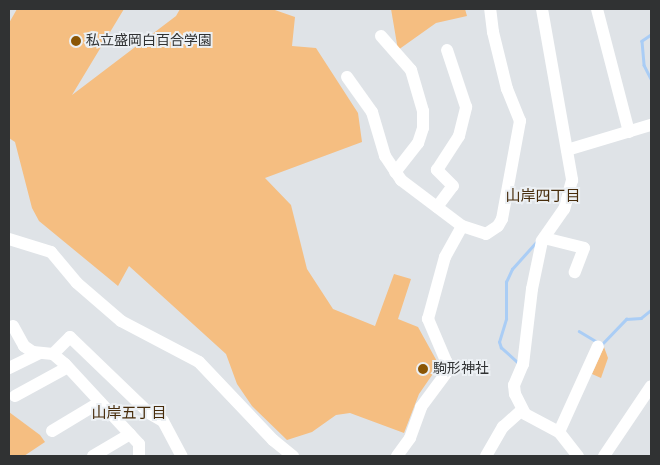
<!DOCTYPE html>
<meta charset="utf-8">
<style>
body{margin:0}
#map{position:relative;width:660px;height:465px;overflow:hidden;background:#dfe3e7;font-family:Bitter,"Noto Sans JP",serif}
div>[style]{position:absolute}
.green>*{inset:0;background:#f5be81}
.stream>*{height:2.5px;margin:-1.25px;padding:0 1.25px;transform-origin:1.25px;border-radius:1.25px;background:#aacdf5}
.minor>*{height:12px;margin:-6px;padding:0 6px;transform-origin:6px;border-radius:6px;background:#fff}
.dots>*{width:14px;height:14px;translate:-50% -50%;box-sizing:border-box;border:2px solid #ecf0f4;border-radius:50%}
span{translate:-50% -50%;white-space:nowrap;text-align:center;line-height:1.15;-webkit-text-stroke:4px #ecf0f4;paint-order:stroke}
.poi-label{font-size:14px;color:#303233}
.left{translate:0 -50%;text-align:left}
.neighbourhood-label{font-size:15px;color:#472c0b}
.frame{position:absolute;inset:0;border:10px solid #303233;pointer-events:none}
</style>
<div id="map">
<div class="green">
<i style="clip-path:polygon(17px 9px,124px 9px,72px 95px,176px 16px,180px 9px,272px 9px,295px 17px,292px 46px,316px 48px,358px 113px,362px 142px,265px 178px,291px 205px,307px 269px,333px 309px,375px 326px,394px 274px,411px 279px,398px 319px,418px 327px,439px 365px,419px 394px,404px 433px,350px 413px,336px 415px,312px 432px,287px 440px,252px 406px,237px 384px,226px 354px,129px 266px,118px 286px,39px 221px,32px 208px,15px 142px,9px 138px,9px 23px)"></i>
<i style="clip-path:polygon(391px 9px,465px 9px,467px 16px,436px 23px,398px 50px)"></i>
<i style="clip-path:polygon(604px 347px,608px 358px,601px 378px,592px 374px)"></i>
<i style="clip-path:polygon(9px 412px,40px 435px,45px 442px,24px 456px,9px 456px)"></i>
</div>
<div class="stream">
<i style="left:651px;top:35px;width:11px;rotate:146deg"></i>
<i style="left:642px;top:41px;width:24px;rotate:85deg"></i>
<i style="left:644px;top:65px;width:16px;rotate:63deg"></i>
<i style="left:579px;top:331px;width:21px;rotate:31deg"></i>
<i style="left:602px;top:344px;width:35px;rotate:-46deg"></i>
<i style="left:626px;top:319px;width:15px;rotate:-4deg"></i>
<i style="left:641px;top:318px;width:13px;rotate:-39deg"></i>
<i style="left:519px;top:364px;width:24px;rotate:-138deg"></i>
<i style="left:501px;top:348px;width:6px;rotate:-108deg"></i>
<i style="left:499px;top:342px;width:24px;rotate:-73deg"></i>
<i style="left:506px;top:319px;width:37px;rotate:-90deg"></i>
<i style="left:506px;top:282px;width:14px;rotate:-65deg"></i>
<i style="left:512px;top:269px;width:38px;rotate:-48deg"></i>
</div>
<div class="minor">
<i style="left:542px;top:9px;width:174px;rotate:80deg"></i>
<i style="left:572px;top:180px;width:30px;rotate:105deg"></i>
<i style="left:564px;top:209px;width:39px;rotate:125deg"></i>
<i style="left:542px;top:241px;width:49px;rotate:101.8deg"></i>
<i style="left:532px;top:289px;width:76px;rotate:96.8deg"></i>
<i style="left:523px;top:364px;width:23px;rotate:113deg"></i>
<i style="left:514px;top:385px;width:9px;rotate:84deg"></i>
<i style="left:515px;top:394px;width:22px;rotate:63deg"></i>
<i style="left:525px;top:414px;width:38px;rotate:28deg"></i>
<i style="left:559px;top:432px;width:31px;rotate:52deg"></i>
<i style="left:597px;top:9px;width:127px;rotate:75.4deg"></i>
<i style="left:381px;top:36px;width:45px;rotate:48.6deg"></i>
<i style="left:411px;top:70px;width:43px;rotate:73.7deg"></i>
<i style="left:423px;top:111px;width:17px;rotate:90deg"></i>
<i style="left:423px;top:128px;width:16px;rotate:108deg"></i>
<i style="left:418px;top:143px;width:37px;rotate:128deg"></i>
<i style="left:347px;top:77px;width:43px;rotate:54.5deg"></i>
<i style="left:372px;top:112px;width:46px;rotate:73.5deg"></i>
<i style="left:385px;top:156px;width:29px;rotate:56deg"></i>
<i style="left:401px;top:180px;width:76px;rotate:37deg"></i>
<i style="left:567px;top:150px;width:88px;rotate:-16.6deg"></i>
<i style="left:437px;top:207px;width:26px;rotate:-53deg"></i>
<i style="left:453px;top:186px;width:23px;rotate:-135deg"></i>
<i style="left:437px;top:170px;width:40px;rotate:-57.1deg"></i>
<i style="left:459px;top:136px;width:30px;rotate:-76deg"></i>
<i style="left:466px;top:107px;width:60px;rotate:-108.4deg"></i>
<i style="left:544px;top:238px;width:41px;rotate:14deg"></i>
<i style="left:584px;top:248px;width:26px;rotate:111deg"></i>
<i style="left:9px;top:239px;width:44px;rotate:17.2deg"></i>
<i style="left:51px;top:252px;width:40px;rotate:50deg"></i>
<i style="left:77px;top:283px;width:58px;rotate:40.8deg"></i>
<i style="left:121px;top:321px;width:88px;rotate:27.7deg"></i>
<i style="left:199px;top:362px;width:108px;rotate:46.5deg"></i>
<i style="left:273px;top:440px;width:26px;rotate:39deg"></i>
<i style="left:13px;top:326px;width:23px;rotate:61deg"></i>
<i style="left:24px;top:346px;width:11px;rotate:34deg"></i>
<i style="left:33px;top:352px;width:20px;rotate:6deg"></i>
<i style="left:53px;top:354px;width:16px;rotate:40deg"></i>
<i style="left:65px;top:364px;width:109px;rotate:47.2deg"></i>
<i style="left:139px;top:444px;width:12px;rotate:90deg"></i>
<i style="left:53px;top:354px;width:24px;rotate:-45deg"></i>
<i style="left:70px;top:337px;width:110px;rotate:43.9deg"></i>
<i style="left:149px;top:413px;width:16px;rotate:30deg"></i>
<i style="left:163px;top:421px;width:40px;rotate:62deg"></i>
<i style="left:9px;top:368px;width:34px;rotate:-26deg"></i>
<i style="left:15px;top:396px;width:60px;rotate:-28.7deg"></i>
<i style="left:52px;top:431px;width:56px;rotate:-31.1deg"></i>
<i style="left:559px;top:432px;width:94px;rotate:-65.6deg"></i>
<i style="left:93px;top:456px;width:43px;rotate:-30.7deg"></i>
<i style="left:397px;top:456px;width:22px;rotate:-54deg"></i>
<i style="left:410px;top:438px;width:33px;rotate:-70deg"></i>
<i style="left:421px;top:407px;width:44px;rotate:-53.4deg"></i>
<i style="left:447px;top:372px;width:11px;rotate:-95deg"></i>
<i style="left:446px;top:361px;width:46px;rotate:-113.2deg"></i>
<i style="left:428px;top:319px;width:64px;rotate:-74.7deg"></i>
<i style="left:445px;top:257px;width:35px;rotate:-61deg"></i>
<i style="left:462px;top:226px;width:25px;rotate:18deg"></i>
<i style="left:486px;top:234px;width:14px;rotate:-34deg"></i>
<i style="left:498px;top:226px;width:8px;rotate:-60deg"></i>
<i style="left:502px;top:219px;width:100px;rotate:-79.6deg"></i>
<i style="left:520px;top:121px;width:35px;rotate:-112deg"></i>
<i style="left:507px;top:89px;width:59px;rotate:-103.8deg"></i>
<i style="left:493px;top:32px;width:23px;rotate:-97deg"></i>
<i style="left:486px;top:456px;width:34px;rotate:-60deg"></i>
<i style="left:503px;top:427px;width:25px;rotate:-42deg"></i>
<i style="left:604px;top:456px;width:84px;rotate:-56.1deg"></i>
</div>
<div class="dots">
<i style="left:76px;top:41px;background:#8b5605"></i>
<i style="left:423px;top:369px;background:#8b5605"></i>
</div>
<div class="poi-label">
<span class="left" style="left:86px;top:41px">私立盛岡白百合学園</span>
<span class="left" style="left:433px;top:369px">駒形神社</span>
</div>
<div class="neighbourhood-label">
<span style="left:543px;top:197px">山岸四丁目</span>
<span style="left:129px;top:414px">山岸五丁目</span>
</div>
<div class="frame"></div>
</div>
